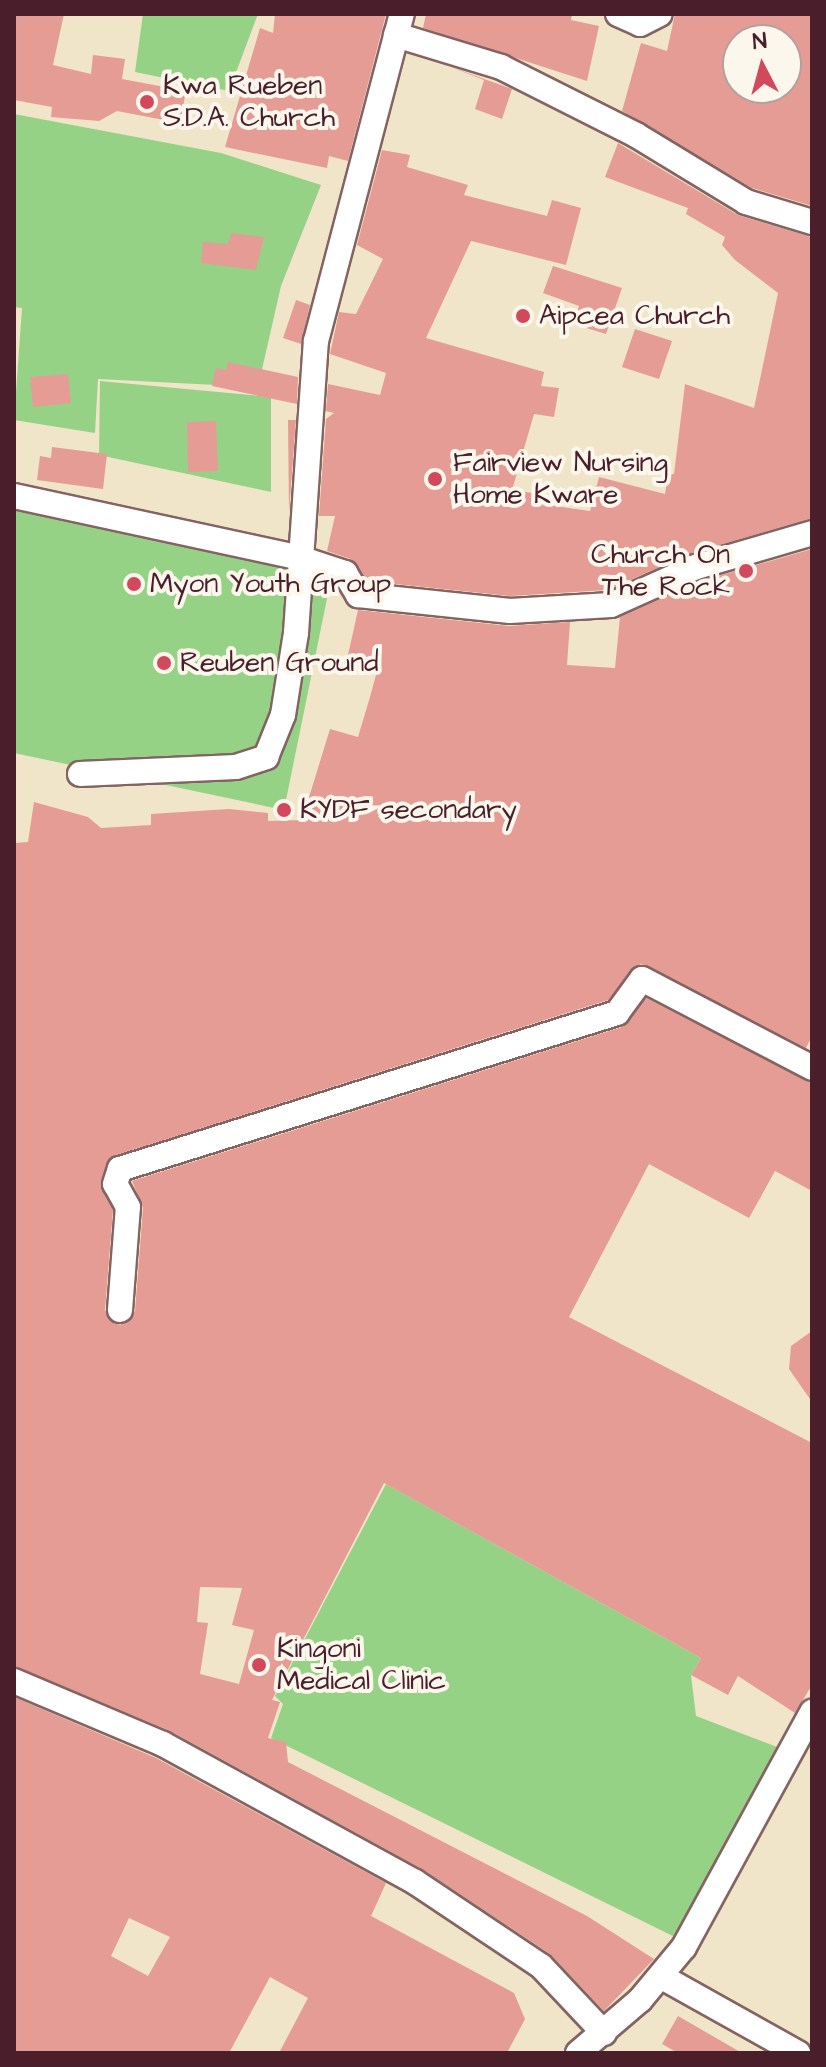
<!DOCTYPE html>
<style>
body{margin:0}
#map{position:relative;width:826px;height:2067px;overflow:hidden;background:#f0e5c8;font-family:"Architects Daughter",sans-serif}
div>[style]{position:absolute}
.green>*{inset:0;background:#96d286}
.building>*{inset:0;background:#e59c95}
.roads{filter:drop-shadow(2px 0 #846462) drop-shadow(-2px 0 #846462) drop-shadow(0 2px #846462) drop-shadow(0 -2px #846462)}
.street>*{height:24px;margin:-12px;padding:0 12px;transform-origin:12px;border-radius:12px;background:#fff}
.dots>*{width:22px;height:22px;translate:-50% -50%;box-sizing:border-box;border:4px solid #fbf7ec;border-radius:50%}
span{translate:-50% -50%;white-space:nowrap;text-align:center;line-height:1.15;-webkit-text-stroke:8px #fbf7ec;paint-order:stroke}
.poi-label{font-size:28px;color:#4a1f2b}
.left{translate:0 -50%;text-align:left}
.right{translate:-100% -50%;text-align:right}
.frame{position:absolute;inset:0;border:16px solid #4a1f2b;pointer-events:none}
.north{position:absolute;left:722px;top:24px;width:80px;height:80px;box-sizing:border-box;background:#fbf7ec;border:2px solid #b4a19f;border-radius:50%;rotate:354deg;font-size:22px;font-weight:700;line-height:32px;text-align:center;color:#4a1f2b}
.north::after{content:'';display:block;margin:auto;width:28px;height:36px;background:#d1495b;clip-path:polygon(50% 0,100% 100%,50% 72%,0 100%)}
</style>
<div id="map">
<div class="green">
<i style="clip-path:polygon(143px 14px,258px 14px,229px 91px,135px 72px)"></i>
<i style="clip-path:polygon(14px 114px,221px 153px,321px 185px,281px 286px,258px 387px,98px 379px,95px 433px,14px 420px,22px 308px,14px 307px)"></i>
<i style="clip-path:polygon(100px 381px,271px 397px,271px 492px,99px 455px)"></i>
<i style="clip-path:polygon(14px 510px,332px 574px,284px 810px,14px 753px)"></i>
<i style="clip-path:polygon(386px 1484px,701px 1658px,691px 1675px,696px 1716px,777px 1747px,687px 1943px,271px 1738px,283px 1704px,275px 1696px)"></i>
</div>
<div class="building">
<i style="clip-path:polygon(14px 14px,64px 14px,53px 65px,91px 74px,93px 55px,125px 59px,122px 79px,186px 91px,180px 123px,117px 111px,99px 121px,51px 117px,52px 107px,14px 100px)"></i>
<i style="clip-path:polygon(275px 14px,386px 14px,348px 161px,329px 156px,327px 168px,225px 147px,260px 28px,273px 33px)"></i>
<i style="clip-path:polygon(426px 14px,572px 14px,571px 20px,599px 26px,587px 81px,423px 28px)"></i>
<i style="clip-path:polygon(evenodd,675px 14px,812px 14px,812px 206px,752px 188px,622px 111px,641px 43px,667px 51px,675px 14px,738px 40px,791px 40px,786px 88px,738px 88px,738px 40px)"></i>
<i style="clip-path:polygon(448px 66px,512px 89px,502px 119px,475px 109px,484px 80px)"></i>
<i style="clip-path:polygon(618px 143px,738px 215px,812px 237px,812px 518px,692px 553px,607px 590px,510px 596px,367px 581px,351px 559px,327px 551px,335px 516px,319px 516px,326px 419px,334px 413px,326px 411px,328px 384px,380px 395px,386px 373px,330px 354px,339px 312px,356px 314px,383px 259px,357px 245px,382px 150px,410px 155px,407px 167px,468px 185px,464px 195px,547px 216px,552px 200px,581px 208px,566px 265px,471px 241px,426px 338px,544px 372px,541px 386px,559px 388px,554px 417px,534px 414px,512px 490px,540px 494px,541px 504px,590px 511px,599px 477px,665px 494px,668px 474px,674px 474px,685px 384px,754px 408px,778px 293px,735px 260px,722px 245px,725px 237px,686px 214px,688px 208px,605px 177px)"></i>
<i style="clip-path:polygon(231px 233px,264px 237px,256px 270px,201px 263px,203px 242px,228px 244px)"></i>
<i style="clip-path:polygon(553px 266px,622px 288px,606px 334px,573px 324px,579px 306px,543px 293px)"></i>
<i style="clip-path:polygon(296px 300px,310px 305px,301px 344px,283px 338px)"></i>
<i style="clip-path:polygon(635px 329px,672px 341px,659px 379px,622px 367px)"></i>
<i style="clip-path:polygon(228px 362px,298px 377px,297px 404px,212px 386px,216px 368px,226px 370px)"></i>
<i style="clip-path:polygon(68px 374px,71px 403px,33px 407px,30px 377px)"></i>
<i style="clip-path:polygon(288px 420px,296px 420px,289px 512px)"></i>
<i style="clip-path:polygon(216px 421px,218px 471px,188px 472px,187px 422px)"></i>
<i style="clip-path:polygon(52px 447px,107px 454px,103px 489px,37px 480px,40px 456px,51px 458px)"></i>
<i style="clip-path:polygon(evenodd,812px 549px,812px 1036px,806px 1048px,641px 964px,608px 1000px,116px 1155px,101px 1180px,113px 1210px,105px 1310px,120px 1325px,135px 1311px,143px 1208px,132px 1181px,622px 1027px,646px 998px,812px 1083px,812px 1191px,775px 1171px,749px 1218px,649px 1164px,569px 1317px,812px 1443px,812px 1685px,795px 1713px,738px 1676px,728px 1695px,691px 1675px,701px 1658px,384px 1483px,272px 1700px,280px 1702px,268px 1738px,286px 1742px,288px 1762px,587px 1916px,654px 1959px,604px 2011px,550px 1954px,422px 1869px,170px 1731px,14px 1666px,14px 843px,28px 842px,34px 802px,88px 817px,101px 828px,151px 825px,151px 814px,229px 809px,268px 813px,268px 821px,302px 820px,330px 729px,358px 737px,370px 697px,380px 660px,348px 655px,358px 610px,509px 626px,570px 622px,567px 665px,615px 668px,620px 617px,701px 581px,812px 549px,200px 1587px,242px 1588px,232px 1625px,254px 1630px,239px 1684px,200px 1674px,208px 1623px,197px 1622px,200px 1587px)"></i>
<i style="clip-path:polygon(812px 1331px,812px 1402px,789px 1369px,791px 1346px)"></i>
<i style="clip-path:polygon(evenodd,14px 1697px,156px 1758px,386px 1883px,371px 1916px,514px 1993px,525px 2019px,507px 2053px,279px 2053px,308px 1998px,270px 1977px,229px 2053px,14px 2053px,14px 1697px,129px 1918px,170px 1937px,148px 1976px,111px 1956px,129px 1918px)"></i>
<i style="clip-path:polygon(678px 2016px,742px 2053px,678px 2053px,662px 2044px)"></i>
</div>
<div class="roads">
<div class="street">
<i style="left:618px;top:14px;width:24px;rotate:24deg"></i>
<i style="left:640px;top:24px;width:22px;rotate:-27deg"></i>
<i style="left:396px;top:35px;width:110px;rotate:16.9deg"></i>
<i style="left:501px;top:67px;width:151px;rotate:26.7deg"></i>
<i style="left:636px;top:135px;width:129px;rotate:31.3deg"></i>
<i style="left:746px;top:202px;width:69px;rotate:16.9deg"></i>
<i style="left:14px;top:496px;width:289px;rotate:12.2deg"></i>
<i style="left:296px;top:557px;width:52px;rotate:18.1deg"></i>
<i style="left:345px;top:573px;width:26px;rotate:59deg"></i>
<i style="left:358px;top:595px;width:153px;rotate:6deg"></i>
<i style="left:510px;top:611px;width:101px;rotate:-3.4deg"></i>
<i style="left:611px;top:605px;width:93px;rotate:-24.1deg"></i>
<i style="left:696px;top:567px;width:121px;rotate:-16.3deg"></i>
<i style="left:80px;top:774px;width:156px;rotate:-2.6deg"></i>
<i style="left:236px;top:767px;width:32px;rotate:-18deg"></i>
<i style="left:266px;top:757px;width:45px;rotate:-68deg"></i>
<i style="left:283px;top:715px;width:83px;rotate:-81deg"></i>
<i style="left:296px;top:633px;width:293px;rotate:-86.1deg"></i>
<i style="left:316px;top:341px;width:338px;rotate:-75.3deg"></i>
<i style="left:120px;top:1310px;width:103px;rotate:-85.6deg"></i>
<i style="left:128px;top:1207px;width:26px;rotate:-119deg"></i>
<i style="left:115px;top:1184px;width:16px;rotate:-72deg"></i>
<i style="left:120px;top:1169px;width:521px;rotate:-17.43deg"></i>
<i style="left:617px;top:1013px;width:42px;rotate:-53.7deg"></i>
<i style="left:642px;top:979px;width:192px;rotate:27.6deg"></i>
<i style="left:14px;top:1681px;width:162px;rotate:22.9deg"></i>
<i style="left:163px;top:1744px;width:287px;rotate:28.7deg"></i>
<i style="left:415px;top:1882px;width:151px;rotate:33.7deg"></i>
<i style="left:541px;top:1966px;width:92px;rotate:46.8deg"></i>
<i style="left:662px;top:1977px;width:156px;rotate:29.2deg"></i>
<i style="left:578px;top:2053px;width:82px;rotate:-40.5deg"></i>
<i style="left:640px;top:2000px;width:69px;rotate:-50.3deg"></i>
<i style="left:684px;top:1947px;width:268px;rotate:-61.4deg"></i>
</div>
</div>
<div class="dots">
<i style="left:147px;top:102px;background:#d1495b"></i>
<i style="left:523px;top:316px;background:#d1495b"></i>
<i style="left:435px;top:479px;background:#d1495b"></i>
<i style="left:746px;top:571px;background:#d1495b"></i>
<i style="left:134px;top:584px;background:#d1495b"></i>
<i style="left:164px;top:663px;background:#d1495b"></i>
<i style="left:284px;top:810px;background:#d1495b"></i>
<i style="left:259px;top:1665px;background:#d1495b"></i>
</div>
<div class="poi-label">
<span class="left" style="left:163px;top:102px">Kwa Rueben<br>S.D.A. Church</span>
<span class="left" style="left:539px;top:316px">Aipcea Church</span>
<span class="left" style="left:453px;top:479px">Fairview Nursing<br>Home Kware</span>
<span class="right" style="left:730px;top:571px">Church On<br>The Rock</span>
<span class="left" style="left:150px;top:584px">Myon Youth Group</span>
<span class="left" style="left:180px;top:663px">Reuben Ground</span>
<span class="left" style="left:300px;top:810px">KYDF secondary</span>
<span class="left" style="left:277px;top:1665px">Kingoni<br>Medical Clinic</span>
</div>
<div class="frame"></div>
<div class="north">N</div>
</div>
